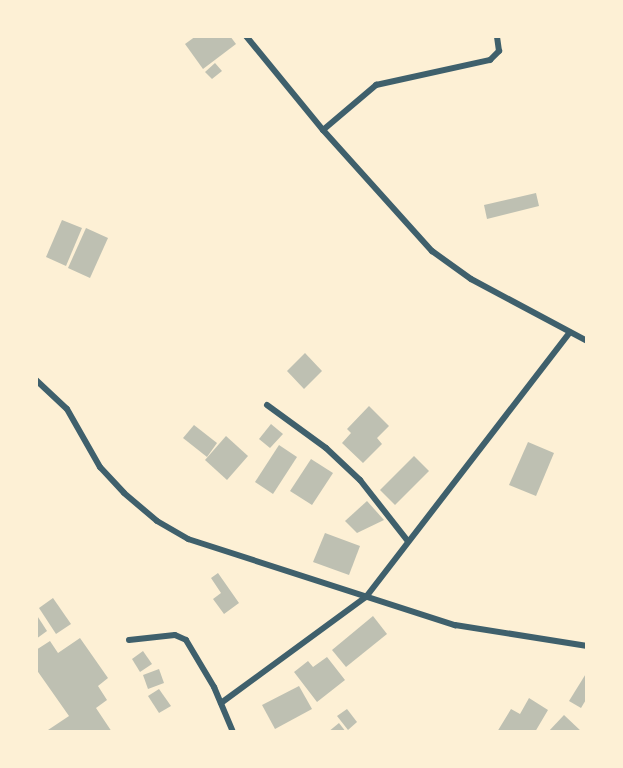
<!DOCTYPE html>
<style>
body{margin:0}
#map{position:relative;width:623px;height:768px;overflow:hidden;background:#fdf0d5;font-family:Jost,sans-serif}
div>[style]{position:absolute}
.building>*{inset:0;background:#bec0b2}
.minor>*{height:6px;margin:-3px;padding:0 3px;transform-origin:3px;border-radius:3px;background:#3f606c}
span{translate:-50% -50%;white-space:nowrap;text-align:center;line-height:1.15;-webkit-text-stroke:6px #fdf0d5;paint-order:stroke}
.frame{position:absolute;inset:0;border:38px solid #fdf0d5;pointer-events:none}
</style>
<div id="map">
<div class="building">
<i style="clip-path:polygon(196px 36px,230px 36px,236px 44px,203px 69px,185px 44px)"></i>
<i style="clip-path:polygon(215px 63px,222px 71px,212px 79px,205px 72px)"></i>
<i style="clip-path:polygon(536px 193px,539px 206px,487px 219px,484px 205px)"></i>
<i style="clip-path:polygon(62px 220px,82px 228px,66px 266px,46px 257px)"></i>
<i style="clip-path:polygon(86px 228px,108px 238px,90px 278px,68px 268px)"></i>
<i style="clip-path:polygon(305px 353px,322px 371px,304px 389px,287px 371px)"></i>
<i style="clip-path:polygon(369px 406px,389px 426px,377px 438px,382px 444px,363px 463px,342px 443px,351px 433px,347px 429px)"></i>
<i style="clip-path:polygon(271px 424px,283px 434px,270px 448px,259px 439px)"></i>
<i style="clip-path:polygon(194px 425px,217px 443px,207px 457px,183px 438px)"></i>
<i style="clip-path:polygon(226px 436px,248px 456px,227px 480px,205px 460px)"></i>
<i style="clip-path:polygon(528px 442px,554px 453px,536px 496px,509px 485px)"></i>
<i style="clip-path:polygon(279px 445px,297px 457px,273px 494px,255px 482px)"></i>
<i style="clip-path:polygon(414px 456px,429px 471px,395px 505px,380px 490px)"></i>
<i style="clip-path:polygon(311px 459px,333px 473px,312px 505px,290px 491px)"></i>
<i style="clip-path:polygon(367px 501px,384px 520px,357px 533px,345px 521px)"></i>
<i style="clip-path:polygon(325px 533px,360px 546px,349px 575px,313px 562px)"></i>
<i style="clip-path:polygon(218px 573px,239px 603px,224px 614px,213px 599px,221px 593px,211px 578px)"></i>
<i style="clip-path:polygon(53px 598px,71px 624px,56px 634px,39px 608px)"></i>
<i style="clip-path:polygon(36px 614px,47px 631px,36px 639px)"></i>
<i style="clip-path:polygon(373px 616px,387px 634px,346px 667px,332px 650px)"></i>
<i style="clip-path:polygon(80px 638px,108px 678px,98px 686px,107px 700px,96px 708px,112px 732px,45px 732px,69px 716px,36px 669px,36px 650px,50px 641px,58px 653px)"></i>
<i style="clip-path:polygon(143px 651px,152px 664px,140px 672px,132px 659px)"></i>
<i style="clip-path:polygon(327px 657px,345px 680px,317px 702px,294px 672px,308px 661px,313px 667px)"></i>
<i style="clip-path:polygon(159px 669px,164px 683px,148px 689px,143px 675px)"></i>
<i style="clip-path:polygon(587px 672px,587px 698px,581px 708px,569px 701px)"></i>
<i style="clip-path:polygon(299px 686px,312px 709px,275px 729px,262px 705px)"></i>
<i style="clip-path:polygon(159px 689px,171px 706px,159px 713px,148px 696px)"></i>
<i style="clip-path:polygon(529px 698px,548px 710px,535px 732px,497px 732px,511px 709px,520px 714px)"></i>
<i style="clip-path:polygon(347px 709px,357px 722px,348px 730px,337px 716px)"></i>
<i style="clip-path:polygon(564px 715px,582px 732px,548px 732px)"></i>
<i style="clip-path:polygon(339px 723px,346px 732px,328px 732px)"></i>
</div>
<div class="minor">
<i style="left:246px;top:36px;width:122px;rotate:50.7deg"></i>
<i style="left:323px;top:130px;width:163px;rotate:48deg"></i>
<i style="left:432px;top:251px;width:48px;rotate:35.7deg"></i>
<i style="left:471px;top:279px;width:132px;rotate:28.1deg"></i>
<i style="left:323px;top:130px;width:70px;rotate:-40.3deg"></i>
<i style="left:376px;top:85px;width:117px;rotate:-12.4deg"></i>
<i style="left:490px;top:60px;width:13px;rotate:-45deg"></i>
<i style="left:499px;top:51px;width:15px;rotate:-98deg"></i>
<i style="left:36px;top:380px;width:42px;rotate:43.1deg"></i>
<i style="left:67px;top:409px;width:67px;rotate:60.4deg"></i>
<i style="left:100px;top:467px;width:35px;rotate:47deg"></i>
<i style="left:124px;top:493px;width:43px;rotate:40.3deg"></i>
<i style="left:157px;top:521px;width:36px;rotate:30deg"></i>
<i style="left:188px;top:539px;width:281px;rotate:17.9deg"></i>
<i style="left:455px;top:625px;width:134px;rotate:9deg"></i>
<i style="left:267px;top:405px;width:73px;rotate:36.1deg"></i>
<i style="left:326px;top:448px;width:47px;rotate:43.3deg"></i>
<i style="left:360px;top:480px;width:76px;rotate:51.9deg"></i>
<i style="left:129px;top:640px;width:46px;rotate:-6.2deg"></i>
<i style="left:175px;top:635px;width:12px;rotate:24deg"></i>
<i style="left:186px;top:640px;width:55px;rotate:59.2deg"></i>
<i style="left:214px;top:687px;width:49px;rotate:67.1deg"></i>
<i style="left:221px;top:703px;width:180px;rotate:-36.2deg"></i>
<i style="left:366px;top:597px;width:334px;rotate:-52.4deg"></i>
</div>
<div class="frame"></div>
</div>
